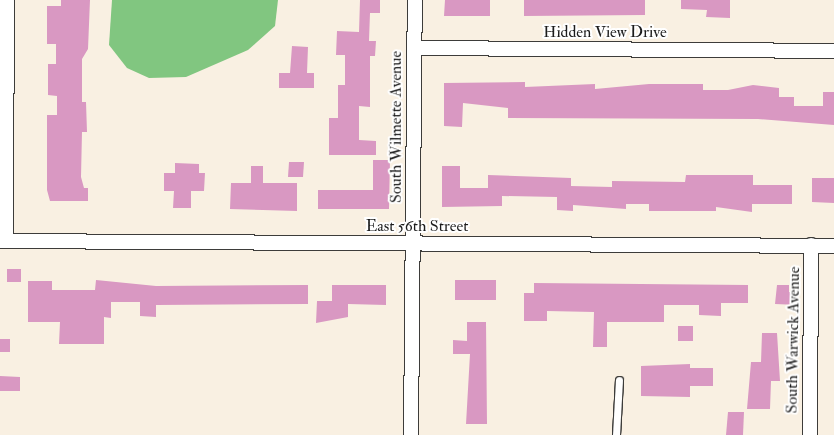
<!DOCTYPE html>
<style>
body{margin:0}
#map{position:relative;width:834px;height:435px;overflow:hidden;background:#f9f0e2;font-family:"IM FELL Double Pica",serif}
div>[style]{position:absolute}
.green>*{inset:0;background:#81c680}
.building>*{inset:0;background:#d998c2}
.roads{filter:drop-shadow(1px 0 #3d3c3a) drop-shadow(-1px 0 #3d3c3a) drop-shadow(0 1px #3d3c3a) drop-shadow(0 -1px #3d3c3a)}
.service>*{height:7px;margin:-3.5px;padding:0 3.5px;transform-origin:3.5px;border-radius:3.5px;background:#fff}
.minor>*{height:14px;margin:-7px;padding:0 7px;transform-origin:7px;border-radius:7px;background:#fff}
span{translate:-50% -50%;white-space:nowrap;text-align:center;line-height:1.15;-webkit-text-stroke:4px #fff;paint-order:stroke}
.street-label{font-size:16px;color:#1c1c1c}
</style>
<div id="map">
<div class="green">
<i style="clip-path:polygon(112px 0,278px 0,275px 26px,248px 50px,186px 77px,149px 78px,127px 68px,109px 45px)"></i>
</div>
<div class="building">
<i style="clip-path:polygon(61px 0,90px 0,88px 49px,82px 59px,82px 102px,86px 102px,87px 132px,82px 132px,81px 177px,84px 188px,88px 188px,88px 201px,50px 201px,47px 190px,47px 115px,57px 115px,57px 96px,48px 95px,48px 64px,56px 64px,56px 44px,47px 44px,47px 6px,61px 6px)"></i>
<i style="clip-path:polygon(360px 0,380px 0,380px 13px,370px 13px,369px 41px,376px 41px,375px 56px,370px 56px,370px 107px,359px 106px,359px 140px,376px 141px,376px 155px,329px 155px,329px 118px,338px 118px,338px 85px,345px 85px,345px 55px,336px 55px,337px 31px,359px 32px)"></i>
<i style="clip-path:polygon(445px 0,490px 0,490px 16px,444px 16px)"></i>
<i style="clip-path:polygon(524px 0,645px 0,645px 15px,524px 16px)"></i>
<i style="clip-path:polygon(681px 0,730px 0,730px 18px,706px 17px,707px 10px,681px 9px)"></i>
<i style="clip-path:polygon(292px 46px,308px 47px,307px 73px,314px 73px,314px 88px,279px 88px,279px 73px,290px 73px)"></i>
<i style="clip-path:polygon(525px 82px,525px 87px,595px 84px,595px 89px,649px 84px,703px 84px,703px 90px,728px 90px,753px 85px,779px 88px,779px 97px,794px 97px,794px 106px,823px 106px,823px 92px,834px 92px,834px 125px,758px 119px,508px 118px,508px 108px,463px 103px,462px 127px,444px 126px,444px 83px)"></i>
<i style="clip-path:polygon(373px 160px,390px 160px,389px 209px,318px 209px,318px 190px,373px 190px)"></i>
<i style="clip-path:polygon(289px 162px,304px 162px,303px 177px,288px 177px)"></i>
<i style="clip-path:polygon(175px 163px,199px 164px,199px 173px,205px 173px,204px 191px,191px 191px,191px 208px,173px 208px,174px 191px,164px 191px,164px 173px,175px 173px)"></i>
<i style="clip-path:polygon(251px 166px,263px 166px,263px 183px,297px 183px,297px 211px,230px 209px,231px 183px,251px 183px)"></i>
<i style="clip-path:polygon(442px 166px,460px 166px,460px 188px,488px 188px,488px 175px,571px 178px,571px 186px,612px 187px,612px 181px,685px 182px,686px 175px,753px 175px,753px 185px,792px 185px,792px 204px,752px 204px,752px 212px,716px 207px,716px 211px,649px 211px,649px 204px,626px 204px,626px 209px,573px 205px,573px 211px,557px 210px,557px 197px,502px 196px,502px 206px,442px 207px)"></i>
<i style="clip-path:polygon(812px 178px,834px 178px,834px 203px,812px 202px)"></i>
<i style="clip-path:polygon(7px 269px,21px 269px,21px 282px,7px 282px)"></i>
<i style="clip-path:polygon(96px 280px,156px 286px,308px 285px,308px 304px,156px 305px,156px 317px,140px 316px,140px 302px,111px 302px,111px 318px,104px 317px,104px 344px,59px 344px,60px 322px,28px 322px,28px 281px,52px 281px,52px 290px,95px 290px)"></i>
<i style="clip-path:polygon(455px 280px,496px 280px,496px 300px,455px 300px)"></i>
<i style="clip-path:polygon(534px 283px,748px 285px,748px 303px,721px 303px,721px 316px,699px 315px,699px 305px,664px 305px,664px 322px,607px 322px,607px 347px,593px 347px,594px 312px,547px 311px,547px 321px,524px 321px,524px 293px,534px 293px)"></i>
<i style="clip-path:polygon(332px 285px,386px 285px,386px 305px,348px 304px,348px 317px,316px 323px,317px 301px,332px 301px)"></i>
<i style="clip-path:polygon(777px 285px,789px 285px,789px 292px,798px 292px,798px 305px,775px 304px)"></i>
<i style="clip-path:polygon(467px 322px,486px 322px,487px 424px,466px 424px,470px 354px,453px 354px,453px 340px,467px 341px)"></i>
<i style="clip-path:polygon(678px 326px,693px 326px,693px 341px,678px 341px)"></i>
<i style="clip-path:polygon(762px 333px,777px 333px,780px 381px,771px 381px,770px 409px,747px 409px,751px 362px,761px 362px)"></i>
<i style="clip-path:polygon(0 339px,10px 339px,10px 352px,0 352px)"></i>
<i style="clip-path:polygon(690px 364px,690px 368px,713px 368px,713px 386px,690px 386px,690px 397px,641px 396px,641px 366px)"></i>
<i style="clip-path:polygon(0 376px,20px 377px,20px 391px,0 391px)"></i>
<i style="clip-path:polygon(728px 412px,744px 412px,743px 435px,726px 435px)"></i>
</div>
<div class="roads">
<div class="service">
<i style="left:616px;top:435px;width:55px;rotate:-86.9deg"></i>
</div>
<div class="minor">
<i style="left:415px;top:48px;width:419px;rotate:0.4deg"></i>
<i style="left:0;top:241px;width:834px;rotate:0.34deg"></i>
<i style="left:6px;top:241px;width:241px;rotate:-89.8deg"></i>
<i style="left:411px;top:435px;width:435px;rotate:-89.5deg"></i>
<i style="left:810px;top:435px;width:190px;rotate:-89.7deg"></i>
</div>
</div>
<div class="street-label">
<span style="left:605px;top:32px">Hidden View Drive</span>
<span style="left:396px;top:127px;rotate:-90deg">South Wilmette Avenue</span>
<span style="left:417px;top:226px">East 56th Street</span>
<span style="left:793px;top:340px;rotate:-89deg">South Warwick Avenue</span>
</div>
</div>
